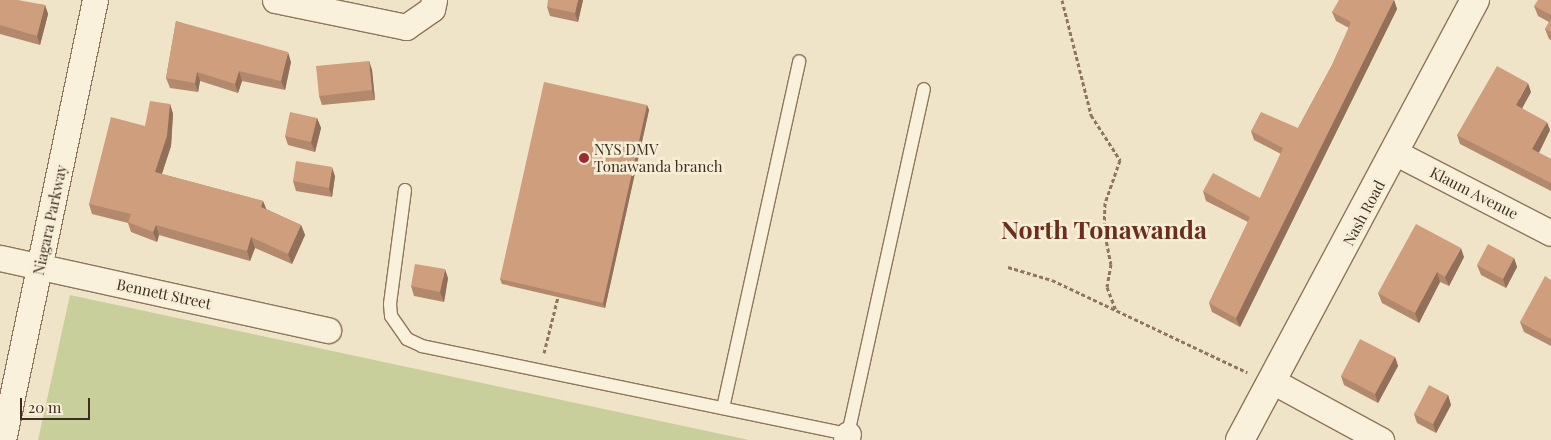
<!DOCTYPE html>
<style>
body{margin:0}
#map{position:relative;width:1551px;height:440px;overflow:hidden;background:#f0e4c8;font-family:"Playfair Display",serif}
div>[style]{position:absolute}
.green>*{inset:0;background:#c9cf9b}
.path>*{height:3px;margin-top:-1.5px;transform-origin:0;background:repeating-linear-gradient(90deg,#8d765c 0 4px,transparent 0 6.5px)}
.roads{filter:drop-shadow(1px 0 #8d765c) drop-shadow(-1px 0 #8d765c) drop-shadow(0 1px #8d765c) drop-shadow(0 -1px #8d765c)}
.service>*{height:12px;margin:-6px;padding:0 6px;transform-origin:6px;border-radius:6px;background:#faf1dc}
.minor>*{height:25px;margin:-12.5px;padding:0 12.5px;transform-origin:12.5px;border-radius:12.5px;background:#faf1dc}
.secondary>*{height:28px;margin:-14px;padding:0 14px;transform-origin:14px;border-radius:14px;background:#faf1dc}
.wall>*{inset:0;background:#b2896c}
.shaded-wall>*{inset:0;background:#916f58}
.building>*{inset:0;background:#cf9f7d}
.dots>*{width:14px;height:14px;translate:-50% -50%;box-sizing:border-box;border:2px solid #f7eed8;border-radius:50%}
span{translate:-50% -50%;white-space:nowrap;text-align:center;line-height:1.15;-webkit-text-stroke:5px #f7eed8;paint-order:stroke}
.poi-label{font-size:15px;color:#3d2e20}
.left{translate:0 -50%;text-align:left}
.street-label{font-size:15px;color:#3d2e20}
.town-label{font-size:25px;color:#6b2e1e;font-weight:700}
.scale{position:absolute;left:20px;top:398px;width:70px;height:22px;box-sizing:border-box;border:2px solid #3d2e20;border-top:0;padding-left:6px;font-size:15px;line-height:18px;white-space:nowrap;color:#3d2e20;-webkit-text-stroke:4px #f7eed8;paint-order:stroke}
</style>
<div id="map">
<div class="green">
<i style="clip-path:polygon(70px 295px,749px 440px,38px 440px)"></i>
</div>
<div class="path">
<i style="left:1062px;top:0;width:119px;rotate:75.8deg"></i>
<i style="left:1091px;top:115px;width:54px;rotate:57.2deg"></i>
<i style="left:1120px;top:160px;width:46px;rotate:109.2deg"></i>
<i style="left:1105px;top:203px;width:26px;rotate:92deg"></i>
<i style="left:1104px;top:229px;width:36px;rotate:79deg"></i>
<i style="left:1111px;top:264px;width:23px;rotate:100deg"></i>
<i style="left:1107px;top:287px;width:25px;rotate:69deg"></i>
<i style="left:1008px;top:267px;width:46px;rotate:16.5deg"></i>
<i style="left:1052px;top:280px;width:216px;rotate:25.3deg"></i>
<i style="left:544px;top:353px;width:58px;rotate:-76deg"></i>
</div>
<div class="roads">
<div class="service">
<i style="left:405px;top:190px;width:115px;rotate:97.5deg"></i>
<i style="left:390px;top:304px;width:12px;rotate:85deg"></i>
<i style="left:391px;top:316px;width:28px;rotate:55deg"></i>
<i style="left:407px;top:339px;width:17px;rotate:25deg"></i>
<i style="left:422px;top:346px;width:435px;rotate:11.7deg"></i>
<i style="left:848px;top:434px;width:353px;rotate:-77.6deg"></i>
<i style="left:723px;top:408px;width:355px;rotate:-77.6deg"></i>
</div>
<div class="minor">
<i style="left:275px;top:0;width:134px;rotate:11.6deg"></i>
<i style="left:406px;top:27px;width:32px;rotate:-35deg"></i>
<i style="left:432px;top:9px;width:9px;rotate:-77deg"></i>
<i style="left:1396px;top:153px;width:174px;rotate:27.3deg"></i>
<i style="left:0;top:258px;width:336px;rotate:12.4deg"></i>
<i style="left:1274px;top:382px;width:122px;rotate:28.5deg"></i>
<i style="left:3px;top:440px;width:450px;rotate:-78.2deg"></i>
<i style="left:846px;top:440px;width:6px;rotate:-72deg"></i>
</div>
<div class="secondary">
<i style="left:1240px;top:440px;width:499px;rotate:-61.9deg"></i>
</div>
</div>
<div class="wall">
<i style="clip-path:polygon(0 0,45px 5px,48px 14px,40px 45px,0 34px)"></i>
<i style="clip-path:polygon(583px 0,578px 22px,550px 16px,547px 7px)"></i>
<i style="clip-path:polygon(1394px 0,1397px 9px,1240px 327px,1212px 312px,1209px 303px,1248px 222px,1206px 201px,1203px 191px,1260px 198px,1281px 154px,1254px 140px,1251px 131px,1298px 128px,1332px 65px,1349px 28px,1336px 21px,1332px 12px)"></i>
<i style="clip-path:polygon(1551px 0,1551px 40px,1549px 39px,1545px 29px,1549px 22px,1538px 16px,1534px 6px)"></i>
<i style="clip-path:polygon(176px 21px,291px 62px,285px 90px,242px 81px,238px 93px,200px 81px,198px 92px,170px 88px,166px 78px)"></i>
<i style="clip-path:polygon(369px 61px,372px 70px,375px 100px,322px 105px,319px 96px)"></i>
<i style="clip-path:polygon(1531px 92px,1522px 108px,1550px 130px,1539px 153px,1551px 159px,1551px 191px,1460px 144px,1457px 135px)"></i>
<i style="clip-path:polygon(170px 104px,173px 114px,171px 146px,162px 174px,263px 201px,266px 209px,301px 225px,305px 235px,292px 264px,255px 248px,250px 261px,159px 235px,157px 242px,131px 232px,128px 223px,92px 214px,89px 204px,145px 126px)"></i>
<i style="clip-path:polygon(647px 105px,649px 110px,605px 308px,502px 284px,500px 279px)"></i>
<i style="clip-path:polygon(317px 118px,321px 128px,315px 152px,288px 145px,285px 136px)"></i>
<i style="clip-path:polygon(335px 176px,332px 197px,296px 191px,293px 181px)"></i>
<i style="clip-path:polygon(1464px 257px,1449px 286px,1440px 282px,1419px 323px,1382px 303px,1378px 293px)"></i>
<i style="clip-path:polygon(1514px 258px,1517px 267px,1506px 288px,1481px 275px,1477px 265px)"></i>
<i style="clip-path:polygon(448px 278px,444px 302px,414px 296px,411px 286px)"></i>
<i style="clip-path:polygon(1551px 280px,1551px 346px,1524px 332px,1520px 322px)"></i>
<i style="clip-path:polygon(1395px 357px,1398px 366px,1378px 403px,1344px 385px,1341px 376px)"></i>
<i style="clip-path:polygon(1448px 395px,1451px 405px,1436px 433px,1417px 423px,1414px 414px)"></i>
</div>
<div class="shaded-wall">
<i style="clip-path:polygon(578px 0,583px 0,578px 22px,575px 13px)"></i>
<i style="clip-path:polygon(1394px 0,1397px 9px,1240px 327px,1236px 318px)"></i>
<i style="clip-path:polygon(45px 5px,48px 14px,40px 45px,37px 36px)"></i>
<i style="clip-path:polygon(288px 52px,291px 62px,285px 90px,281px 81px)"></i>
<i style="clip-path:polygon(369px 61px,372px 70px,375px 100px,372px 90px)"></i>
<i style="clip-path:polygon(239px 71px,242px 81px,238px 93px,235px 84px)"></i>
<i style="clip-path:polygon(197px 72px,200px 81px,198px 92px,195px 83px)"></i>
<i style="clip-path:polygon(1528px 83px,1531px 92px,1519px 114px,1516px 105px)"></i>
<i style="clip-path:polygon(170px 104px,173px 114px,171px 146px,159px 182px,155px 172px)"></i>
<i style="clip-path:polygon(647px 105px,649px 110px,605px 308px,603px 303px)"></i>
<i style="clip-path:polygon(317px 118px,321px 128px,315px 152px,311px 142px)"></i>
<i style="clip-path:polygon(1547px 122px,1550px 130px,1536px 158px,1532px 149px)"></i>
<i style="clip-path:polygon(332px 167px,335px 176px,332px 197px,329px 188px)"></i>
<i style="clip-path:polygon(263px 201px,267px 211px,261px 207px)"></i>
<i style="clip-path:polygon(156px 225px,159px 235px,157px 242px,153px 232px)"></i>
<i style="clip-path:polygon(301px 225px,305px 235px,292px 264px,288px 254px)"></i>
<i style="clip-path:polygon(251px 237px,255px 248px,250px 261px,247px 251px)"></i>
<i style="clip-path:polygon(1461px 248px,1464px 257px,1449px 286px,1445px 277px)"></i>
<i style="clip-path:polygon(1514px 258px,1517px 267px,1506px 288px,1503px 279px)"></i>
<i style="clip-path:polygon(445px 269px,448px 278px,444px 302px,440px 292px)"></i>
<i style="clip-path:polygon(1437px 272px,1440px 282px,1419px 323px,1415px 313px)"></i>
<i style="clip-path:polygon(1395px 357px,1398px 366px,1378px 403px,1375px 394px)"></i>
<i style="clip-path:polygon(1448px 395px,1451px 405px,1436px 433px,1433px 424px)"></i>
</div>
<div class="building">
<i style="clip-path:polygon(0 0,18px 0,45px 5px,37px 36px,0 25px)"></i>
<i style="clip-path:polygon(548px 0,578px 0,575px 13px,547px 7px)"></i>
<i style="clip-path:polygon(1339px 0,1394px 0,1236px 318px,1209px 303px,1250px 217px,1203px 191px,1213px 173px,1260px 198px,1283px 148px,1251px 131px,1261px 112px,1298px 128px,1332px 65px,1351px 22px,1332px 12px)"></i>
<i style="clip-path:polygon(1538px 0,1551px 0,1551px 15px,1534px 6px)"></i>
<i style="clip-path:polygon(1551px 19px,1551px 32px,1545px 29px)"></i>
<i style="clip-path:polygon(176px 21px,288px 52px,281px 81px,239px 71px,235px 84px,197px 72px,195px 83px,166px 78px)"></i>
<i style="clip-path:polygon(369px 61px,372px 90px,319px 96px,316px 66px)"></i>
<i style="clip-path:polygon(1497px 66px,1528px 83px,1516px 105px,1547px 122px,1532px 149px,1551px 159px,1551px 183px,1457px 135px)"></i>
<i style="clip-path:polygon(544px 82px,647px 105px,603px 303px,500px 279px)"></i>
<i style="clip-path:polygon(150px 101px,170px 104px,167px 136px,155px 172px,263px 201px,261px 207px,301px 225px,288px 254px,251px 237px,247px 251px,156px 225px,153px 232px,128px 222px,131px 214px,89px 204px,111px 117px,145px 126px)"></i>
<i style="clip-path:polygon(290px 112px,317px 118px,311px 142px,285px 136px)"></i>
<i style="clip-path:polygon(296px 161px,332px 167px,329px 188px,293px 181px)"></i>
<i style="clip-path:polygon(1416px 224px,1461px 248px,1445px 277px,1437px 272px,1415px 313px,1378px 293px)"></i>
<i style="clip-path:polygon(1488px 244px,1514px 258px,1503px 279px,1477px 265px)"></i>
<i style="clip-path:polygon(415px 264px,445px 269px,440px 292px,411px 286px)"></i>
<i style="clip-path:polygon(1545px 276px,1551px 280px,1551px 339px,1520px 322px)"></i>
<i style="clip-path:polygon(1360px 339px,1395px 357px,1375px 394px,1341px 376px)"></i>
<i style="clip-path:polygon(1429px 385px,1448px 395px,1433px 424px,1414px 414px)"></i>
</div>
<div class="dots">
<i style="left:584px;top:158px;background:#9e2a2b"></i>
</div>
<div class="poi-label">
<span class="left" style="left:594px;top:158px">NYS DMV<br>Tonawanda branch</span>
</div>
<div class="street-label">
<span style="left:1474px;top:193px;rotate:27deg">Klaum Avenue</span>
<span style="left:1364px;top:213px;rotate:-62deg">Nash Road</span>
<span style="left:50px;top:220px;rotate:-78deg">Niagara Parkway</span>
<span style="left:164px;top:294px;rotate:12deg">Bennett Street</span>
</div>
<div class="town-label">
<span style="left:1104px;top:229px">North Tonawanda</span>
</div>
<div class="scale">20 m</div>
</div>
